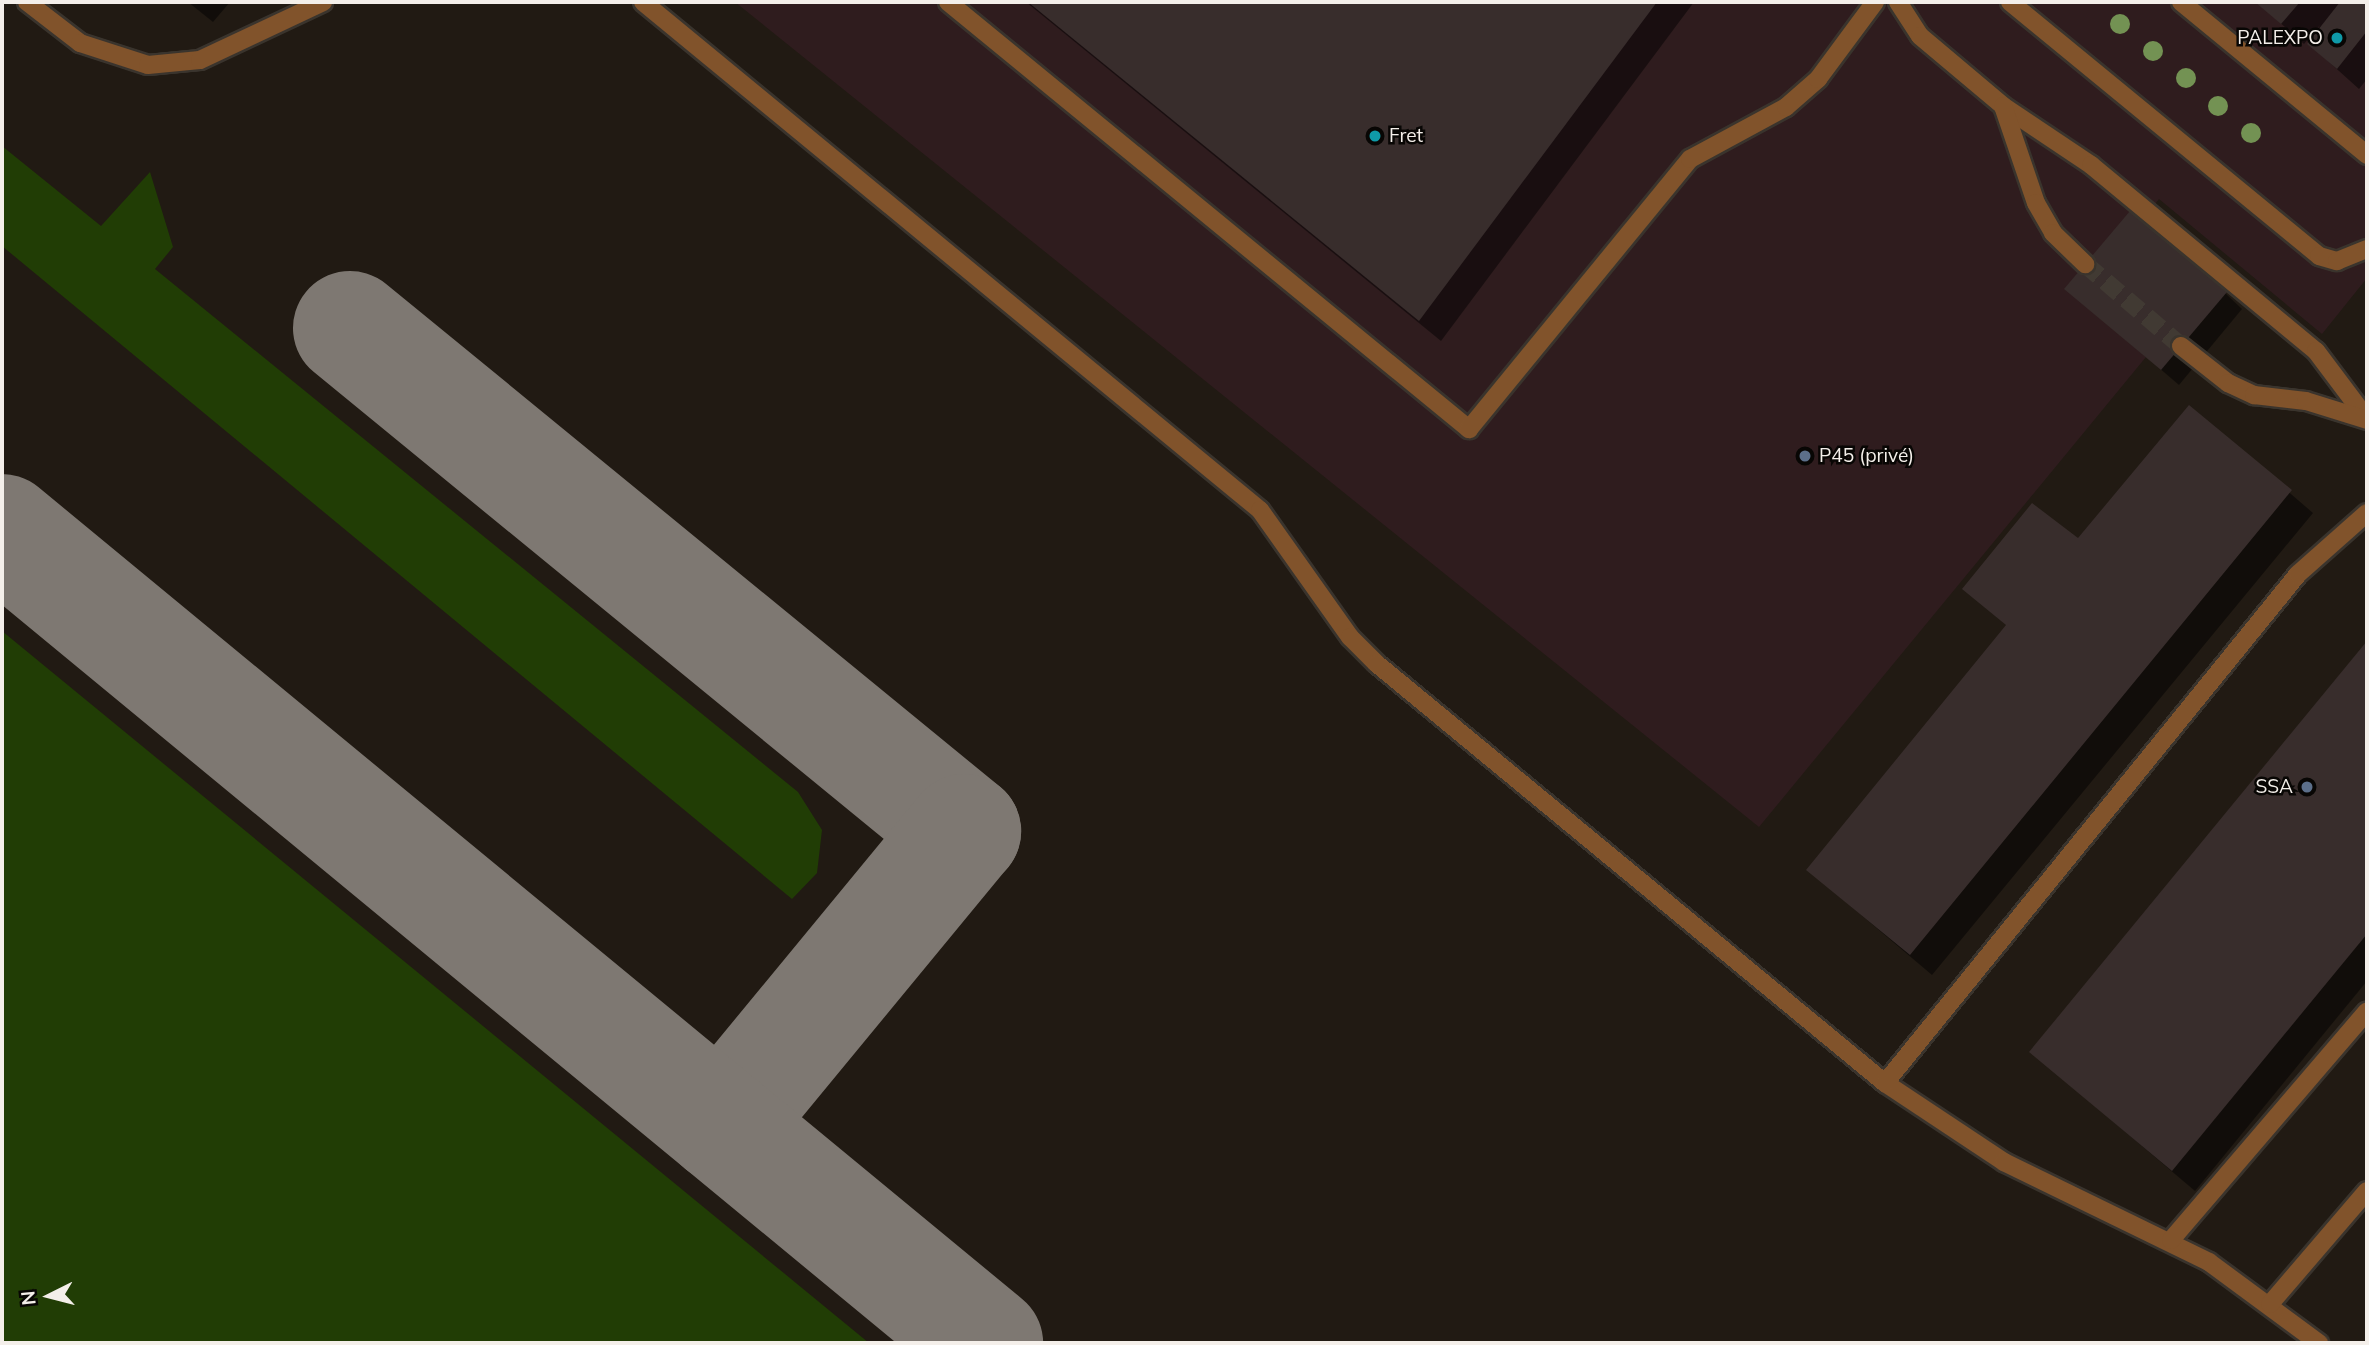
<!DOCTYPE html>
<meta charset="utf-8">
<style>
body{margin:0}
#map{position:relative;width:2369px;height:1345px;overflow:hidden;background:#211a13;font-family:Mulish,sans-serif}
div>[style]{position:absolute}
.commercial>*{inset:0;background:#2f1c1e}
.green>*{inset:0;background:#213d05}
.shadow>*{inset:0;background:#0007}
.taxiway>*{height:114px;margin:-57px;padding:0 57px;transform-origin:57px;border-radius:57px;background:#7e7872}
.building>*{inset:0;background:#382d2c}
.minor-tunnel>*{height:18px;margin-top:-9px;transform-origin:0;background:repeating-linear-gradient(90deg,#413a33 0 18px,transparent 0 27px)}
.roads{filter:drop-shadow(2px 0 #3a342d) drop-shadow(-2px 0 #3a342d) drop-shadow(0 2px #3a342d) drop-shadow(0 -2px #3a342d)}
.minor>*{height:18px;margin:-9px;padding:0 9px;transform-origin:9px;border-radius:9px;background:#81532b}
.trees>*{width:20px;height:20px;margin:-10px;border-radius:50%;background:#739253}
.dots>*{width:19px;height:19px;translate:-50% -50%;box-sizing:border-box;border:4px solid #080604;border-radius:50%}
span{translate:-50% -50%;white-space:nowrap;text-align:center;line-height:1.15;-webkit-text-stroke:5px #080604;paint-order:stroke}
.poi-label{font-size:19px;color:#f4efea}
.right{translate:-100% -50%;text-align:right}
.left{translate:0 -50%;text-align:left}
.frame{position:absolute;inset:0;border:4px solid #f4efea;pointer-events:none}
.north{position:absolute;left:14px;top:1261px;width:70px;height:70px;-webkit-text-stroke:5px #080604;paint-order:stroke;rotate:264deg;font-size:19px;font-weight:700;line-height:28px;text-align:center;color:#f4efea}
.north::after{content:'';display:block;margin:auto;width:24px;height:32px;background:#f4efea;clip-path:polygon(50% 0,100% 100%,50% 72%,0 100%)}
</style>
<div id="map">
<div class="commercial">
<i style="clip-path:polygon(735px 2px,2367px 2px,2367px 278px,2322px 334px,2159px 199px,2078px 300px,2146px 357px,1759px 827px)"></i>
</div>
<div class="green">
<i style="clip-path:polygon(2px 146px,101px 226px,150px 172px,173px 247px,155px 269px,798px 792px,822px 830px,817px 873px,792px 899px,2px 246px)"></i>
<i style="clip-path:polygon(2px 631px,869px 1343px,2px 1343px)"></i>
</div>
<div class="shadow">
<i style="clip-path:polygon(188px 2px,230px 2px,213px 22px)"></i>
<i style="clip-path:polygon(1026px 2px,1694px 2px,1441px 341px)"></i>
<i style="clip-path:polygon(2257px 2px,2367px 2px,2367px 79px,2359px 89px,2309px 44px,2320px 25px,2304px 44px)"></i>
<i style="clip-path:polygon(2067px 289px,2225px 293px,2242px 309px,2179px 385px)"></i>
<i style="clip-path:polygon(2190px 407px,2313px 513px,1932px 975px,1808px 870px,2009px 627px,1964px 589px,2077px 540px)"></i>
<i style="clip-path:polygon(2367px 644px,2367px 981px,2195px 1191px,2031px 1052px)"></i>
</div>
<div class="taxiway">
<i style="left:350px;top:328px;width:794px;rotate:39.32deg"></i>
<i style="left:964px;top:831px;width:381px;rotate:129.5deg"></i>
<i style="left:2px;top:531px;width:1276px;rotate:39.53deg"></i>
</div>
<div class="building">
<i style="clip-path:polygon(1028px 2px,1657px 2px,1419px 321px)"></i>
<i style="clip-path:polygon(2255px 2px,2300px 2px,2281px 24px)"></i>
<i style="clip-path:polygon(2340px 2px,2367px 2px,2367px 31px,2337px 69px,2307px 44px)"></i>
<i style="clip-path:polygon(2130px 211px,2227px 292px,2161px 370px,2064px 289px)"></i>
<i style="clip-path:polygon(2189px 405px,2292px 490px,1910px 955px,1806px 870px,2006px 625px,1962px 589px,2032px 503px,2078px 538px)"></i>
<i style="clip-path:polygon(2367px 641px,2367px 934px,2172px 1171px,2029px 1052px)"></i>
</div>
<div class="minor-tunnel">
<i style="left:2085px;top:264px;width:126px;rotate:40.5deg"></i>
</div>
<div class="roads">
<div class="minor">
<i style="left:27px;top:2px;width:67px;rotate:37.7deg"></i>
<i style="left:80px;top:43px;width:71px;rotate:17.9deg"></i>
<i style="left:148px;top:65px;width:52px;rotate:-5.5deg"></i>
<i style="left:200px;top:60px;width:136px;rotate:-25.2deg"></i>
<i style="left:643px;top:2px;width:799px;rotate:39.47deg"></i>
<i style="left:1260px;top:510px;width:156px;rotate:54.7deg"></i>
<i style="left:1350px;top:637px;width:38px;rotate:45deg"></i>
<i style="left:1377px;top:664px;width:659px;rotate:39.52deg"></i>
<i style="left:1885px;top:1083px;width:143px;rotate:33.6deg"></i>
<i style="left:2004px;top:1162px;width:228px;rotate:26deg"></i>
<i style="left:2209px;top:1262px;width:137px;rotate:36.4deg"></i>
<i style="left:948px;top:2px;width:674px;rotate:39.34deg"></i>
<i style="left:1469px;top:429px;width:349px;rotate:-50.7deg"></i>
<i style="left:1690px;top:159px;width:109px;rotate:-28.4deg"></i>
<i style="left:1786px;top:107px;width:43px;rotate:-41.2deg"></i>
<i style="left:1818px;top:79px;width:96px;rotate:-53.5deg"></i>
<i style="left:1898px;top:2px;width:40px;rotate:57.1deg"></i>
<i style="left:1920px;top:36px;width:109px;rotate:40.1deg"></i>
<i style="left:2003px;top:106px;width:106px;rotate:33.8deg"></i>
<i style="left:2091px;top:165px;width:292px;rotate:39.6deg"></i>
<i style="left:2316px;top:351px;width:85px;rotate:53.1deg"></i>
<i style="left:2010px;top:2px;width:400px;rotate:39.4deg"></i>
<i style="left:2319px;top:256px;width:19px;rotate:16deg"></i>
<i style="left:2337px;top:261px;width:32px;rotate:-22deg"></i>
<i style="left:2181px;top:2px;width:241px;rotate:39.4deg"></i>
<i style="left:2003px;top:106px;width:102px;rotate:71.2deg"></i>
<i style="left:2036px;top:203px;width:34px;rotate:60deg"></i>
<i style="left:2053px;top:233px;width:45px;rotate:44.1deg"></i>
<i style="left:2181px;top:346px;width:60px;rotate:38.2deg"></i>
<i style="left:2228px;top:383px;width:29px;rotate:25deg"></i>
<i style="left:2254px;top:395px;width:52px;rotate:6.6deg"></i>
<i style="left:2306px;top:401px;width:64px;rotate:17.3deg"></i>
<i style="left:1885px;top:1083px;width:655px;rotate:-50.94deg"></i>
<i style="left:2298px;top:574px;width:92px;rotate:-41.5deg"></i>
<i style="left:2171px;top:1240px;width:301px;rotate:-49.4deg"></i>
<i style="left:2270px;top:1304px;width:149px;rotate:-49.4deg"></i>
</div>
</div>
<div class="trees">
<i style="left:2120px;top:24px"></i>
<i style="left:2153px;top:51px"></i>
<i style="left:2186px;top:78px"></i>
<i style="left:2218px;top:106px"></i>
<i style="left:2251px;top:133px"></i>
</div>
<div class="dots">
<i style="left:2337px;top:38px;background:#0f9aa8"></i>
<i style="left:1375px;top:136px;background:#0f9aa8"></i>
<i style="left:1805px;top:456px;background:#5c6f8a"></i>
<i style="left:2307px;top:787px;background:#5c6f8a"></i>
</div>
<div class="poi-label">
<span class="right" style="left:2323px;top:38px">PALEXPO</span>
<span class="left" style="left:1389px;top:136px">Fret</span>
<span class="left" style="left:1819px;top:456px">P45 (privé)</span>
<span class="right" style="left:2293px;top:787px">SSA</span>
</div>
<div class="frame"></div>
<div class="north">N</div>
</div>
